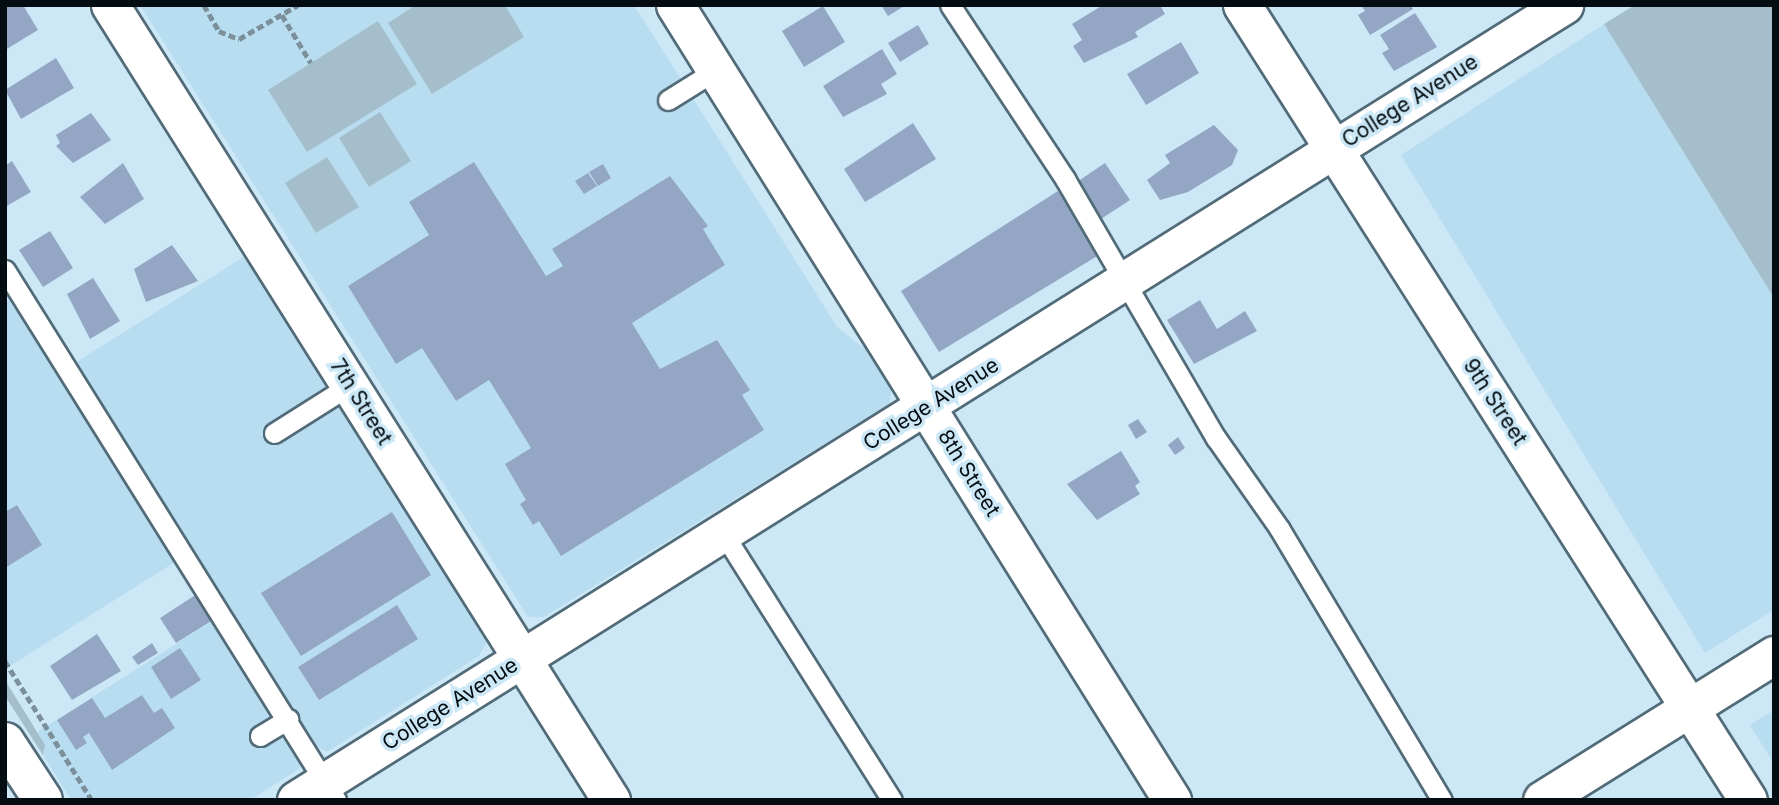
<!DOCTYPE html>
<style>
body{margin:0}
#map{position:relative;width:1779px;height:805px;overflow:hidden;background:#cce8f7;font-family:Inter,sans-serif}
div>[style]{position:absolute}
.built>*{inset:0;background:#b9ddf0}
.green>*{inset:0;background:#a5becb}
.building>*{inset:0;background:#93a7c4}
.path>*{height:4.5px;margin-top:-2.25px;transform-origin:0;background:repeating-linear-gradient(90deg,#7c909b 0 7px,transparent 0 10.5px)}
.roads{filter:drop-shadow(2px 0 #526b78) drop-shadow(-2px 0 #526b78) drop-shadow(0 2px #526b78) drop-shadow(0 -2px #526b78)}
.service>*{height:19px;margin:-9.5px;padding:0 9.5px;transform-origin:9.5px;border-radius:9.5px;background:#fff}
.minor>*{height:37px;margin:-18.5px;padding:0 18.5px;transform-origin:18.5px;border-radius:18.5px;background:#fff}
.secondary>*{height:38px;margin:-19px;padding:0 19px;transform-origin:19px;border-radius:19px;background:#fff}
span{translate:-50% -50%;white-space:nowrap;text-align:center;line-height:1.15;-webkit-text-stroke:7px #cce8f7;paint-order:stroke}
.street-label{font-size:21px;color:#040d11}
.frame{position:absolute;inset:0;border:7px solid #040d11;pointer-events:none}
</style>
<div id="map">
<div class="built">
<i style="clip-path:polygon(140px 5px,634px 5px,838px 328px,868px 351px,892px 390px,889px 404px,544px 617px,528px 617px)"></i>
<i style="clip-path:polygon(1604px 24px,1774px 298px,1774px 610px,1705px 653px,1401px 155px)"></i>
<i style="clip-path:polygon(245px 256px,487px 641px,479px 656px,327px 752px,314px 745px,75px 363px)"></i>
<i style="clip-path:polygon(14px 297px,180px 559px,5px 669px,5px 303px)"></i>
<i style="clip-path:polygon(217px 618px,302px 761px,299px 769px,250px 800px,71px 800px,31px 736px)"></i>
<i style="clip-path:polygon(1774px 710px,1774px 764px,1750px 725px)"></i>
</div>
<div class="green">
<i style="clip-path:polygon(416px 5px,505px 5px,524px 37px,432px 94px,388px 23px)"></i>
<i style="clip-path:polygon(1635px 5px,1774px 5px,1774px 298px,1604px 24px)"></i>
<i style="clip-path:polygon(378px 21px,417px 84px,307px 152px,268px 90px)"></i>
<i style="clip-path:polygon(380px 112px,411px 161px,369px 187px,339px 138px)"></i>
<i style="clip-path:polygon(327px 157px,359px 207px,316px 233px,285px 183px)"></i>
<i style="clip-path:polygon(5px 680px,45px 745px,43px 755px,5px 696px)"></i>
</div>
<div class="building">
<i style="clip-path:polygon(5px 5px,23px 5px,38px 30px,5px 50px)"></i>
<i style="clip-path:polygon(881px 5px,906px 5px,888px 16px)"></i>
<i style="clip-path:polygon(1103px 5px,1160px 5px,1165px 14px,1135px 32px,1138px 37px,1084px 63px,1073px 46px,1082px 40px,1072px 24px)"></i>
<i style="clip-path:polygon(1361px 5px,1411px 5px,1413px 9px,1370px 35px,1358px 15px,1365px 11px)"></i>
<i style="clip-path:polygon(823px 6px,845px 42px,804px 67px,782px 31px)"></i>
<i style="clip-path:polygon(1415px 13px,1437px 47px,1394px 71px,1382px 53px,1389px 49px,1380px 35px)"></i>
<i style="clip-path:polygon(918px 25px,929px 44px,900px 62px,888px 43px)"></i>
<i style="clip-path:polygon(1181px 42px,1199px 73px,1146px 105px,1127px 74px)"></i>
<i style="clip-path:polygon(882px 49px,897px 74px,881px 84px,887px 94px,843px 117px,823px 86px)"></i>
<i style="clip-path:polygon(56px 58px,74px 88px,21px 119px,5px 90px)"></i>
<i style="clip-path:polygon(91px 113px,111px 140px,73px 163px,56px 146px,60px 143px,56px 135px)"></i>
<i style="clip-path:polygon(913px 123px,936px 159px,865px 202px,844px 169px)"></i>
<i style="clip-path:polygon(1214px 125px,1238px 150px,1232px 165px,1188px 192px,1160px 200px,1147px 180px,1170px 163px,1165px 155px)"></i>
<i style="clip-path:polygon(12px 161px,31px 192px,5px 207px,5px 166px)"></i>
<i style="clip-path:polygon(474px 162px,546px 276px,563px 266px,552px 249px,670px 176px,708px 226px,703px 229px,725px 265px,632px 323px,660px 369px,717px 340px,750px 390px,742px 395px,764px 430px,561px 556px,539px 521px,533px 525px,520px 504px,526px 500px,505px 464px,531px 448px,489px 380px,456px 401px,422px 348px,396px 364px,348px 286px,429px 235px,409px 202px)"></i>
<i style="clip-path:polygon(123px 163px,144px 199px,105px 224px,80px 197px)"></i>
<i style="clip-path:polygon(1105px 163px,1130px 200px,1101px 219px,1077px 182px)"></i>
<i style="clip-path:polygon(603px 164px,611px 178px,598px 186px,589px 172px)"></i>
<i style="clip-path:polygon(588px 173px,597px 186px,584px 194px,575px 181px)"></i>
<i style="clip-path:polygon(1058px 191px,1099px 255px,939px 352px,901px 291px)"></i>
<i style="clip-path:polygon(50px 231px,73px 268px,43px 287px,19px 250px)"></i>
<i style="clip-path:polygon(172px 245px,198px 281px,146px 302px,134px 269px)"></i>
<i style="clip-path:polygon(93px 278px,120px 321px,90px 339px,67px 294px)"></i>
<i style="clip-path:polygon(1200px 300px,1217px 329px,1245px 311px,1257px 331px,1194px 364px,1167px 320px)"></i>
<i style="clip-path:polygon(1138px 419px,1147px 432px,1136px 439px,1128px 425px)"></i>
<i style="clip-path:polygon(1178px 437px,1185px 448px,1175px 455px,1168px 445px)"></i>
<i style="clip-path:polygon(1121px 451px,1140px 482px,1135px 486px,1140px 494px,1097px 520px,1067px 484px)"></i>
<i style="clip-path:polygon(17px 505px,42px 545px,5px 568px,5px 512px)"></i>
<i style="clip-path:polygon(392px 512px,431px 575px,301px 656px,261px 593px)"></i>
<i style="clip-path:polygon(197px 594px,213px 620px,176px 643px,160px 618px)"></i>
<i style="clip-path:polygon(397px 605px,418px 639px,319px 700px,298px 667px)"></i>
<i style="clip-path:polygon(97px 634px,121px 671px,72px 700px,50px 666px)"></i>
<i style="clip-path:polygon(152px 643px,158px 653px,138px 665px,132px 657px)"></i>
<i style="clip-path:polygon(180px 648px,201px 680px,171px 699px,151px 667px)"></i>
<i style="clip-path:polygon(142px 695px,154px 713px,162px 708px,175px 728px,112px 770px,89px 733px,83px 737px,87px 743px,76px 750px,57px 720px,92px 698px,105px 718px)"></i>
</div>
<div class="path">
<i style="left:204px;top:5px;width:30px;rotate:60deg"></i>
<i style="left:219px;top:31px;width:22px;rotate:22deg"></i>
<i style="left:239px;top:39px;width:68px;rotate:-30deg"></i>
<i style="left:282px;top:15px;width:56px;rotate:58.9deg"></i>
<i style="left:5px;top:661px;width:164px;rotate:58deg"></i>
</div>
<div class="roads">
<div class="service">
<i style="left:950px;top:5px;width:209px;rotate:56.5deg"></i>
<i style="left:1065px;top:179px;width:300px;rotate:59.8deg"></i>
<i style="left:1216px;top:438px;width:110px;rotate:55deg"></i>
<i style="left:1279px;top:528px;width:317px;rotate:59.1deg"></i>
<i style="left:668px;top:100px;width:57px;rotate:-32deg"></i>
<i style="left:5px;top:270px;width:625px;rotate:58.01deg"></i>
<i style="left:274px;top:433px;width:90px;rotate:-32.3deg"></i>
<i style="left:723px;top:533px;width:316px;rotate:57.7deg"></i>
<i style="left:260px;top:736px;width:33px;rotate:-31deg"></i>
</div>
<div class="minor">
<i style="left:110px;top:5px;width:940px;rotate:57.78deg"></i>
<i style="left:675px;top:5px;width:938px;rotate:57.99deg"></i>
<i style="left:1242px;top:5px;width:942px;rotate:57.52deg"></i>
<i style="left:296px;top:800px;width:1497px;rotate:-32.09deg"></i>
<i style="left:1542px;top:800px;width:274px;rotate:-32deg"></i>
</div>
<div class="secondary">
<i style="left:5px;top:742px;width:69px;rotate:56.8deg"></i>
</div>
</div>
<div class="street-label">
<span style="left:1410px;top:101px;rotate:-32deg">College Avenue</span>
<span style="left:361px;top:402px;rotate:58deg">7th Street</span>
<span style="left:1495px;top:402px;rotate:57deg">9th Street</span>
<span style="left:931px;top:404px;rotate:-32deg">College Avenue</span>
<span style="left:969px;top:473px;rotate:58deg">8th Street</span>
<span style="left:450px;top:704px;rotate:-32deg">College Avenue</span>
</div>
<div class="frame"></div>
</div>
